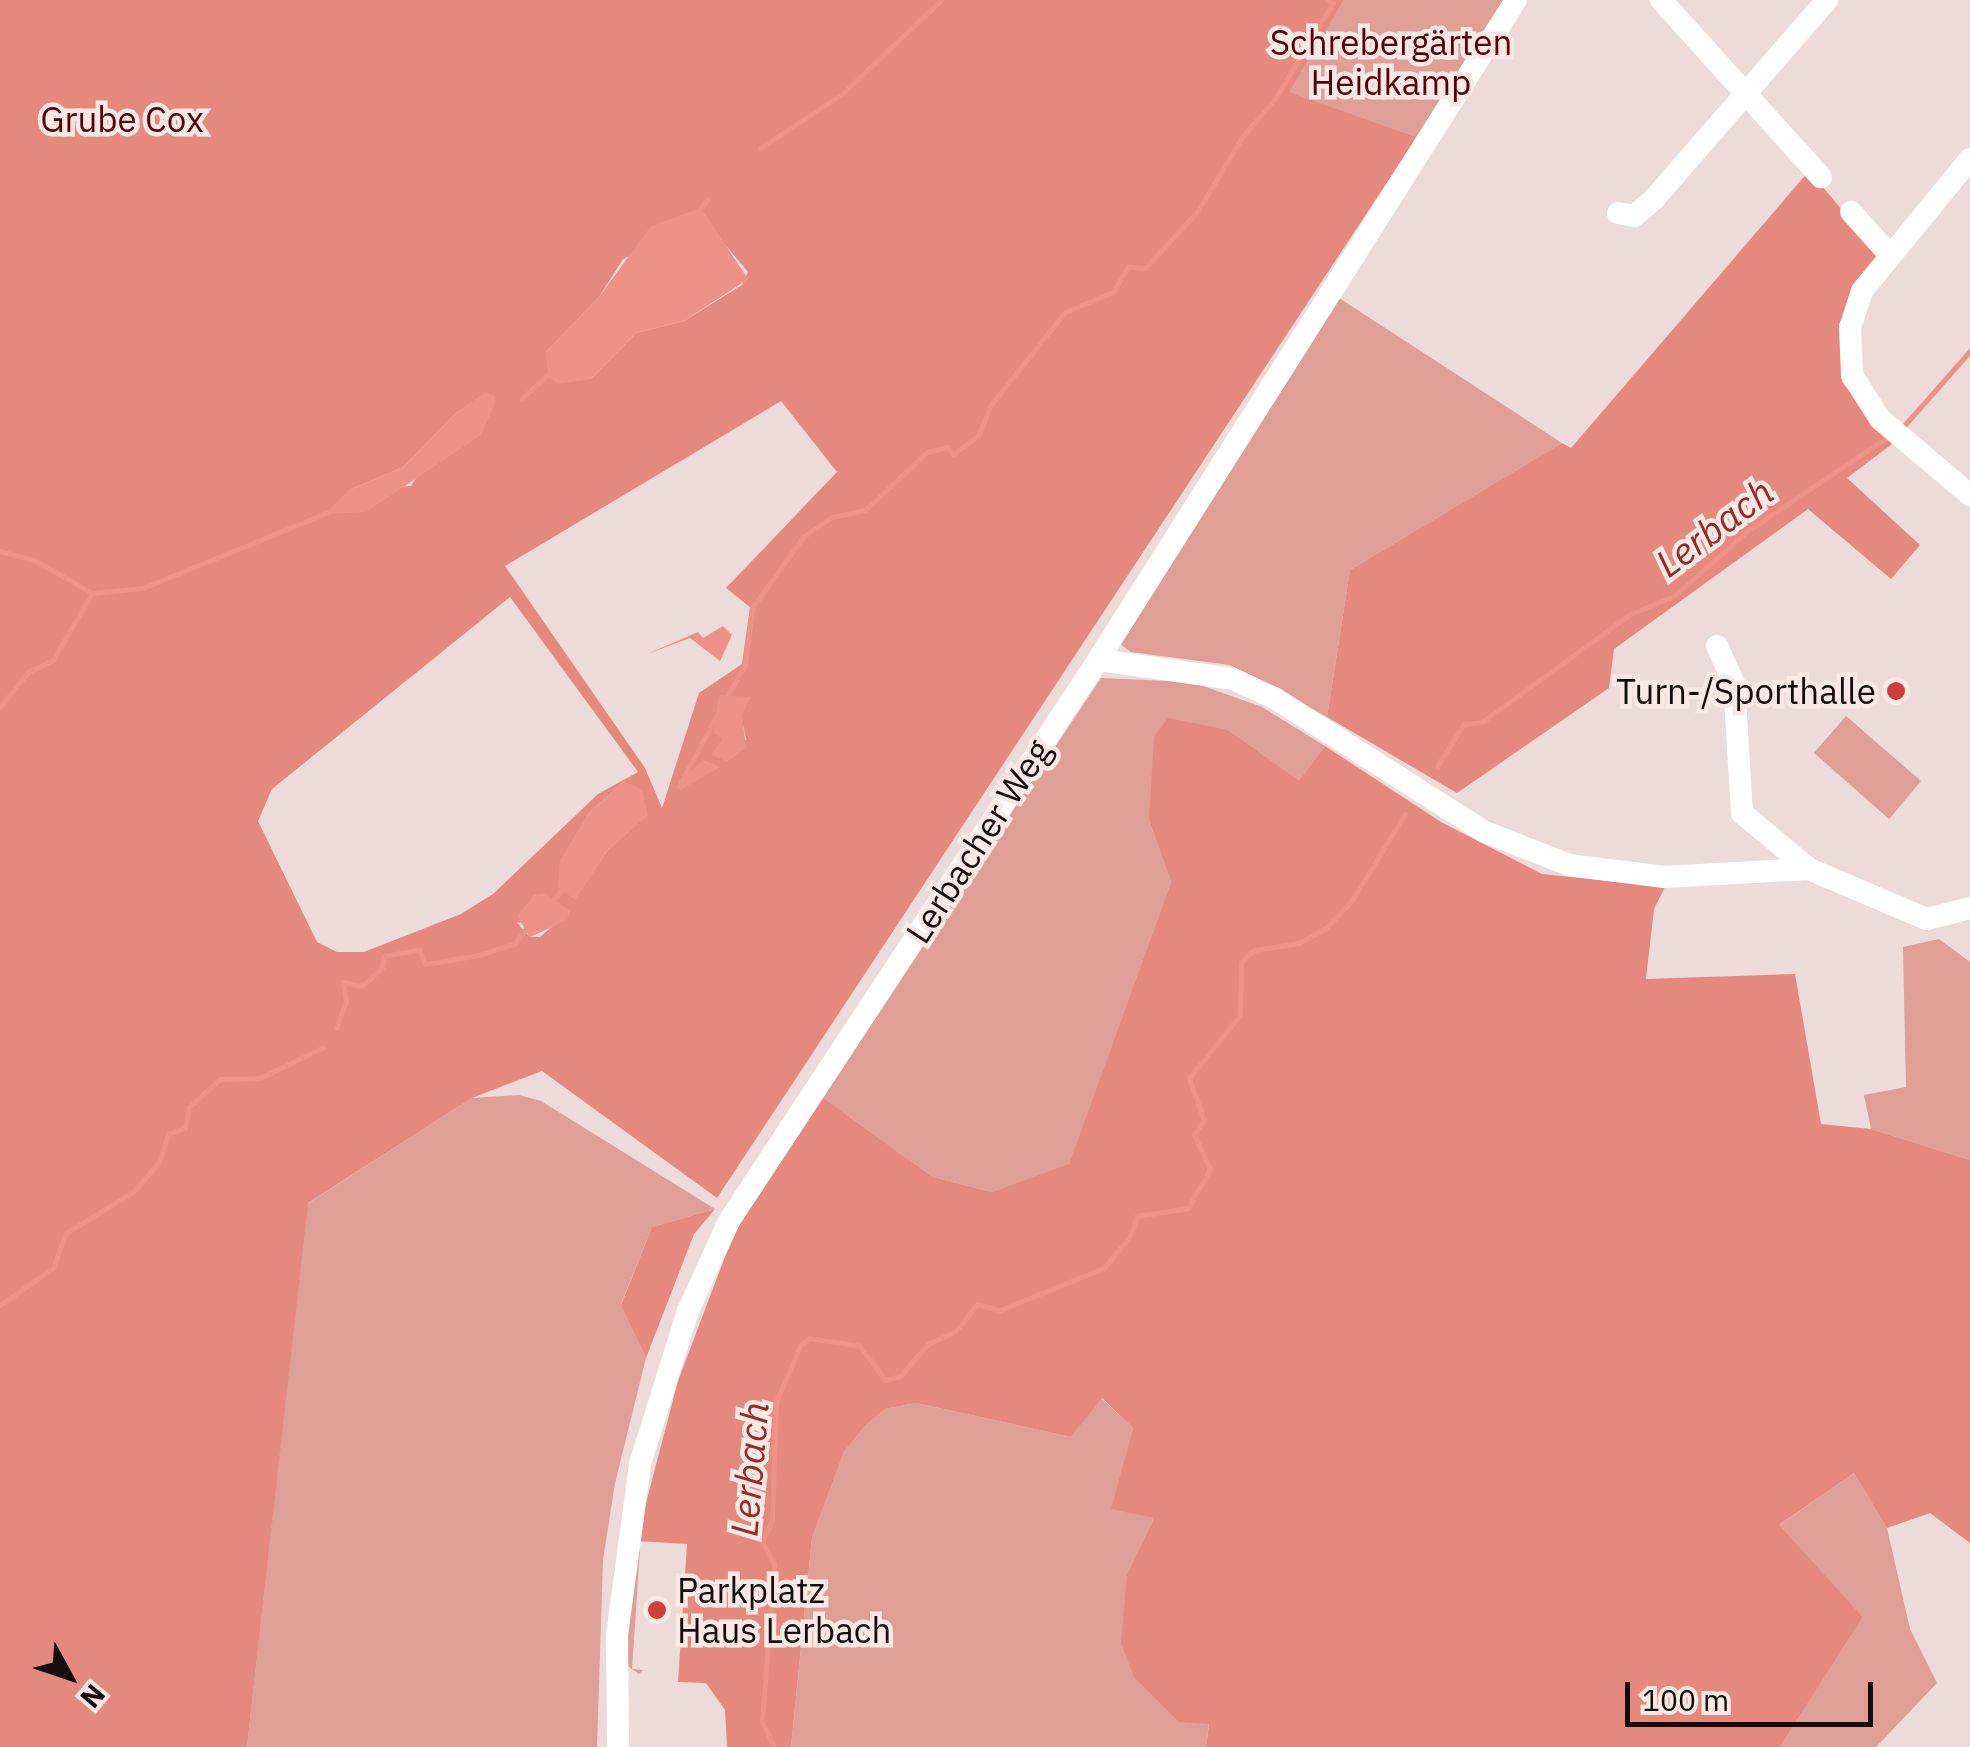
<!DOCTYPE html>
<meta charset="utf-8">
<style>
body{margin:0}
#map{position:relative;width:1970px;height:1747px;overflow:hidden;background:#ecdbd8;font-family:"IBM Plex Sans",sans-serif}
div>[style]{position:absolute}
.green>*{inset:0;background:#df9e96}
.forest>*{inset:0;background:#e5897f}
.water>*{inset:0;background:#ee9187}
.stream>*{height:5px;margin:-2.5px;padding:0 2.5px;transform-origin:2.5px;border-radius:2.5px;background:#ee9187}
.minor>*{height:22px;margin:-11px;padding:0 11px;transform-origin:11px;border-radius:11px;background:#fff}
.dots>*{width:28px;height:28px;translate:-50% -50%;box-sizing:border-box;border:5px solid #fae8e5;border-radius:50%}
span{translate:-50% -50%;white-space:nowrap;text-align:center;line-height:1.15;-webkit-text-stroke:9px #fae8e5;paint-order:stroke}
.park-label{font-size:35px;color:#560104}
.poi-label{font-size:35px;color:#130e0d}
.right{translate:-100% -50%;text-align:right}
.left{translate:0 -50%;text-align:left}
.street-label{font-size:35px;color:#130e0d}
.water-label{font-size:38px;color:#962b26;font-style:italic}
.north{position:absolute;left:20px;top:1627px;width:100px;height:100px;-webkit-text-stroke:8px #fae8e5;paint-order:stroke;rotate:130deg;font-size:28px;font-weight:700;line-height:40px;text-align:center;color:#130e0d}
.north::after{content:'';display:block;margin:auto;width:35px;height:45px;background:#130e0d;clip-path:polygon(50% 0,100% 100%,50% 72%,0 100%)}
.scale{position:absolute;left:1625px;top:1682px;width:248px;height:45px;box-sizing:border-box;border:5px solid #130e0d;border-top:0;padding-left:12px;font-size:30px;line-height:35px;white-space:nowrap;color:#130e0d;-webkit-text-stroke:8px #fae8e5;paint-order:stroke}
</style>
<div id="map">
<div class="green">
<i style="clip-path:polygon(1344px 0,1507px 0,1417px 137px,1288px 92px)"></i>
<i style="clip-path:polygon(1339px 298px,1562px 443px,1350px 570px,1327px 717px,1230px 665px,1131px 652px,1119px 643px)"></i>
<i style="clip-path:polygon(1101px 678px,1192px 682px,1262px 707px,1325px 746px,1299px 780px,1228px 730px,1149px 820px,1171px 882px,1069px 1165px,992px 1192px,933px 1177px,822px 1097px)"></i>
<i style="clip-path:polygon(1846px 716px,1921px 781px,1889px 819px,1814px 753px)"></i>
<i style="clip-path:polygon(1939px 939px,1970px 962px,1970px 1160px,1871px 1129px,1864px 1095px,1906px 1087px,1903px 947px)"></i>
<i style="clip-path:polygon(519px 1095px,541px 1101px,715px 1209px,652px 1227px,621px 1304px,646px 1358px,615px 1483px,603px 1560px,597px 1747px,247px 1747px,307px 1204px,472px 1098px)"></i>
<i style="clip-path:polygon(1101px 1398px,1133px 1428px,1112px 1508px,1154px 1518px,1127px 1574px,1209px 1723px,1206px 1747px,791px 1747px,812px 1538px,844px 1452px,865px 1426px,885px 1409px,916px 1403px,1071px 1437px)"></i>
<i style="clip-path:polygon(1854px 1473px,1887px 1528px,1910px 1629px,1937px 1683px,1876px 1747px,1780px 1747px,1863px 1617px,1778px 1526px)"></i>
<i style="clip-path:polygon(634px 1546px,640px 1550px,632px 1669px,643px 1670px,639px 1674px,626px 1665px)"></i>
</div>
<div class="forest">
<i style="clip-path:polygon(evenodd,0 0,1344px 0,1289px 92px,1417px 137px,717px 1198px,542px 1071px,472px 1098px,308px 1203px,247px 1747px,0 1747px,0 0,707px 223px,748px 272px,742px 285px,684px 321px,636px 333px,591px 379px,546px 352px,599px 297px,623px 259px,707px 223px,0 0,781px 401px,837px 472px,726px 588px,750px 607px,742px 664px,699px 693px,662px 808px,645px 768px,505px 566px,781px 401px,0 0,458px 411px,411px 486px,349px 490px,403px 467px,458px 411px,0 0,510px 597px,638px 772px,598px 794px,493px 894px,461px 914px,364px 952px,337px 952px,317px 942px,258px 821px,272px 789px,510px 597px,0 0,718px 714px,741px 715px,746px 740px,723px 739px,718px 714px,0 0,624px 781px,647px 815px,607px 851px,575px 899px,570px 847px,588px 814px,624px 781px,0 0,570px 911px,540px 937px,530px 937px,517px 923px,570px 911px)"></i>
<i style="clip-path:polygon(1809px 171px,1879px 253px,1846px 306px,1842px 382px,1892px 444px,1847px 478px,1920px 545px,1891px 579px,1808px 509px,1614px 649px,1609px 688px,1457px 793px,1327px 717px,1350px 570px,1562px 443px,1571px 448px)"></i>
<i style="clip-path:polygon(1168px 718px,1228px 730px,1299px 780px,1325px 746px,1441px 822px,1542px 874px,1665px 887px,1654px 909px,1646px 979px,1795px 974px,1821px 1124px,1871px 1129px,1970px 1160px,1970px 1543px,1930px 1513px,1887px 1528px,1854px 1473px,1779px 1525px,1863px 1617px,1780px 1747px,1206px 1747px,1209px 1724px,1179px 1722px,1134px 1677px,1121px 1643px,1127px 1574px,1154px 1518px,1111px 1509px,1133px 1428px,1102px 1398px,1071px 1437px,916px 1403px,885px 1409px,865px 1426px,844px 1452px,812px 1538px,791px 1747px,727px 1747px,725px 1710px,706px 1683px,678px 1682px,687px 1544px,636px 1541px,678px 1381px,737px 1225px,822px 1097px,933px 1177px,992px 1192px,1069px 1164px,1171px 882px,1149px 820px,1154px 737px)"></i>
<i style="clip-path:polygon(715px 1209px,694px 1234px,646px 1358px,621px 1305px,652px 1227px)"></i>
</div>
<div class="water">
<i style="clip-path:polygon(701px 208px,748px 279px,684px 321px,636px 333px,591px 379px,557px 384px,548px 375px,546px 352px,599px 297px,651px 226px)"></i>
<i style="clip-path:polygon(486px 392px,495px 396px,494px 406px,481px 435px,366px 512px,325px 514px,349px 490px,403px 467px,458px 411px)"></i>
<i style="clip-path:polygon(723px 626px,732px 635px,720px 661px,690px 638px,647px 654px,698px 632px,703px 638px)"></i>
<i style="clip-path:polygon(719px 695px,751px 697px,742px 715px,746px 748px,727px 762px,711px 754px,723px 739px,714px 733px)"></i>
<i style="clip-path:polygon(704px 760px,720px 767px,680px 790px,678px 781px)"></i>
<i style="clip-path:polygon(624px 781px,642px 790px,648px 815px,607px 851px,575px 900px,558px 887px,560px 860px,588px 814px)"></i>
<i style="clip-path:polygon(545px 893px,570px 911px,567px 920px,530px 937px,517px 916px,534px 895px)"></i>
</div>
<div class="stream">
<i style="left:760px;top:148px;width:100px;rotate:-33.5deg"></i>
<i style="left:843px;top:93px;width:135px;rotate:-43.5deg"></i>
<i style="left:699px;top:210px;width:14px;rotate:-51deg"></i>
<i style="left:522px;top:398px;width:38px;rotate:-42deg"></i>
<i style="left:1902px;top:428px;width:103px;rotate:-48.6deg"></i>
<i style="left:0;top:551px;width:35px;rotate:15deg"></i>
<i style="left:34px;top:560px;width:67px;rotate:29.6deg"></i>
<i style="left:725px;top:700px;width:40px;rotate:-60.3deg"></i>
<i style="left:745px;top:665px;width:57px;rotate:-83deg"></i>
<i style="left:752px;top:608px;width:87px;rotate:-54.3deg"></i>
<i style="left:803px;top:537px;width:35px;rotate:-35deg"></i>
<i style="left:832px;top:517px;width:34px;rotate:-12deg"></i>
<i style="left:865px;top:510px;width:85px;rotate:-43.1deg"></i>
<i style="left:927px;top:452px;width:21px;rotate:-14deg"></i>
<i style="left:947px;top:447px;width:9px;rotate:49deg"></i>
<i style="left:953px;top:454px;width:31px;rotate:-36deg"></i>
<i style="left:978px;top:436px;width:32px;rotate:-68deg"></i>
<i style="left:990px;top:406px;width:120px;rotate:-51.4deg"></i>
<i style="left:1065px;top:312px;width:52px;rotate:-22.6deg"></i>
<i style="left:1113px;top:292px;width:29px;rotate:-59deg"></i>
<i style="left:1128px;top:267px;width:17px;rotate:3deg"></i>
<i style="left:1145px;top:268px;width:76px;rotate:-47.1deg"></i>
<i style="left:1197px;top:212px;width:87px;rotate:-59deg"></i>
<i style="left:1242px;top:137px;width:49px;rotate:-49.1deg"></i>
<i style="left:1274px;top:100px;width:114px;rotate:-58.7deg"></i>
<i style="left:1333px;top:3px;width:6px;rotate:-149deg"></i>
<i style="left:0;top:707px;width:45px;rotate:-51.3deg"></i>
<i style="left:28px;top:672px;width:28px;rotate:-26deg"></i>
<i style="left:53px;top:660px;width:78px;rotate:-59.8deg"></i>
<i style="left:92px;top:593px;width:51px;rotate:-5.6deg"></i>
<i style="left:143px;top:588px;width:200px;rotate:-22.3deg"></i>
<i style="left:1437px;top:766px;width:50px;rotate:-57.3deg"></i>
<i style="left:1464px;top:724px;width:18px;rotate:-6deg"></i>
<i style="left:1482px;top:722px;width:183px;rotate:-36.1deg"></i>
<i style="left:1630px;top:614px;width:48px;rotate:-22.2deg"></i>
<i style="left:1674px;top:596px;width:96px;rotate:-41.6deg"></i>
<i style="left:1746px;top:532px;width:172px;rotate:-33.9deg"></i>
<i style="left:679px;top:786px;width:87px;rotate:-62deg"></i>
<i style="left:549px;top:904px;width:25px;rotate:-47deg"></i>
<i style="left:336px;top:1028px;width:28px;rotate:-69deg"></i>
<i style="left:346px;top:1002px;width:20px;rotate:-99deg"></i>
<i style="left:343px;top:982px;width:19px;rotate:12deg"></i>
<i style="left:362px;top:986px;width:27px;rotate:-42deg"></i>
<i style="left:382px;top:968px;width:12px;rotate:-81deg"></i>
<i style="left:384px;top:956px;width:36px;rotate:-10deg"></i>
<i style="left:419px;top:950px;width:15px;rotate:67deg"></i>
<i style="left:425px;top:964px;width:55px;rotate:-9.5deg"></i>
<i style="left:479px;top:955px;width:38px;rotate:-18deg"></i>
<i style="left:515px;top:943px;width:21px;rotate:-53deg"></i>
<i style="left:0;top:1305px;width:65px;rotate:-34.9deg"></i>
<i style="left:53px;top:1268px;width:37px;rotate:-70deg"></i>
<i style="left:66px;top:1233px;width:79px;rotate:-31.5deg"></i>
<i style="left:133px;top:1192px;width:40px;rotate:-49deg"></i>
<i style="left:159px;top:1162px;width:29px;rotate:-72deg"></i>
<i style="left:168px;top:1134px;width:18px;rotate:-19deg"></i>
<i style="left:185px;top:1128px;width:21px;rotate:-79deg"></i>
<i style="left:189px;top:1107px;width:42px;rotate:-42.1deg"></i>
<i style="left:220px;top:1079px;width:40px;rotate:-1.4deg"></i>
<i style="left:260px;top:1078px;width:71px;rotate:-25.8deg"></i>
<i style="left:774px;top:1747px;width:29px;rotate:-115deg"></i>
<i style="left:762px;top:1721px;width:157px;rotate:-85.6deg"></i>
<i style="left:774px;top:1564px;width:25px;rotate:-119deg"></i>
<i style="left:762px;top:1542px;width:23px;rotate:-65deg"></i>
<i style="left:772px;top:1521px;width:119px;rotate:-88.1deg"></i>
<i style="left:776px;top:1402px;width:61px;rotate:-66.8deg"></i>
<i style="left:800px;top:1346px;width:12px;rotate:-42deg"></i>
<i style="left:809px;top:1338px;width:52px;rotate:8.9deg"></i>
<i style="left:860px;top:1346px;width:42px;rotate:53.7deg"></i>
<i style="left:885px;top:1380px;width:16px;rotate:-15deg"></i>
<i style="left:900px;top:1376px;width:43px;rotate:-48.8deg"></i>
<i style="left:928px;top:1344px;width:31px;rotate:-25deg"></i>
<i style="left:956px;top:1331px;width:34px;rotate:-52deg"></i>
<i style="left:977px;top:1304px;width:24px;rotate:15deg"></i>
<i style="left:1000px;top:1310px;width:112px;rotate:-22deg"></i>
<i style="left:1104px;top:1268px;width:41px;rotate:-50.9deg"></i>
<i style="left:1130px;top:1236px;width:21px;rotate:-71deg"></i>
<i style="left:1137px;top:1216px;width:52px;rotate:-8.9deg"></i>
<i style="left:1188px;top:1208px;width:45px;rotate:-60.6deg"></i>
<i style="left:1210px;top:1169px;width:38px;rotate:-115deg"></i>
<i style="left:1194px;top:1134px;width:17px;rotate:-54deg"></i>
<i style="left:1204px;top:1120px;width:45px;rotate:-109.7deg"></i>
<i style="left:1189px;top:1078px;width:81px;rotate:-51deg"></i>
<i style="left:1240px;top:1015px;width:53px;rotate:-88.9deg"></i>
<i style="left:1241px;top:962px;width:18px;rotate:-43deg"></i>
<i style="left:1254px;top:950px;width:46px;rotate:-8.8deg"></i>
<i style="left:1299px;top:943px;width:31px;rotate:-29deg"></i>
<i style="left:1326px;top:928px;width:38px;rotate:-47deg"></i>
<i style="left:1352px;top:900px;width:101px;rotate:-58.4deg"></i>
</div>
<div class="minor">
<i style="left:1661px;top:0;width:239px;rotate:47.9deg"></i>
<i style="left:1970px;top:159px;width:171px;rotate:129.3deg"></i>
<i style="left:1862px;top:291px;width:38px;rotate:108deg"></i>
<i style="left:1850px;top:327px;width:48px;rotate:87.6deg"></i>
<i style="left:1852px;top:375px;width:52px;rotate:57.5deg"></i>
<i style="left:1880px;top:419px;width:118px;rotate:40.2deg"></i>
<i style="left:1851px;top:212px;width:57px;rotate:47.9deg"></i>
<i style="left:1618px;top:213px;width:16px;rotate:11deg"></i>
<i style="left:1634px;top:216px;width:26px;rotate:-40deg"></i>
<i style="left:1654px;top:199px;width:264px;rotate:-49deg"></i>
<i style="left:1717px;top:646px;width:41px;rotate:65.3deg"></i>
<i style="left:1734px;top:683px;width:130px;rotate:86.5deg"></i>
<i style="left:1742px;top:813px;width:87px;rotate:39.9deg"></i>
<i style="left:1098px;top:660px;width:136px;rotate:8deg"></i>
<i style="left:1233px;top:679px;width:47px;rotate:24.9deg"></i>
<i style="left:1276px;top:699px;width:248px;rotate:32.5deg"></i>
<i style="left:1485px;top:832px;width:90px;rotate:21.4deg"></i>
<i style="left:1569px;top:865px;width:96px;rotate:7.2deg"></i>
<i style="left:1664px;top:877px;width:145px;rotate:-3.2deg"></i>
<i style="left:1809px;top:869px;width:128px;rotate:23deg"></i>
<i style="left:1927px;top:919px;width:44px;rotate:-14.3deg"></i>
<i style="left:618px;top:1747px;width:112px;rotate:-90.5deg"></i>
<i style="left:617px;top:1635px;width:173px;rotate:-82.3deg"></i>
<i style="left:640px;top:1464px;width:160px;rotate:-72.6deg"></i>
<i style="left:688px;top:1311px;width:99px;rotate:-65.5deg"></i>
<i style="left:729px;top:1221px;width:671px;rotate:-56.66deg"></i>
<i style="left:1098px;top:660px;width:781px;rotate:-57.65deg"></i>
</div>
<div class="dots">
<i style="left:1896px;top:691px;background:#cd3f38"></i>
<i style="left:657px;top:1610px;background:#cd3f38"></i>
</div>
<div class="park-label">
<span style="left:1391px;top:62px">Schrebergärten<br>Heidkamp</span>
<span style="left:122px;top:119px">Grube Cox</span>
</div>
<div class="poi-label">
<span class="right" style="left:1876px;top:691px">Turn-/Sporthalle</span>
<span class="left" style="left:677px;top:1610px">Parkplatz<br>Haus Lerbach</span>
</div>
<div class="street-label">
<span style="left:978px;top:841px;rotate:-57deg">Lerbacher Weg</span>
</div>
<div class="water-label">
<span style="left:1714px;top:527px;rotate:-37deg">Lerbach</span>
<span style="left:749px;top:1469px;rotate:-85deg">Lerbach</span>
</div>
<div class="north">N</div>
<div class="scale">100 m</div>
</div>
